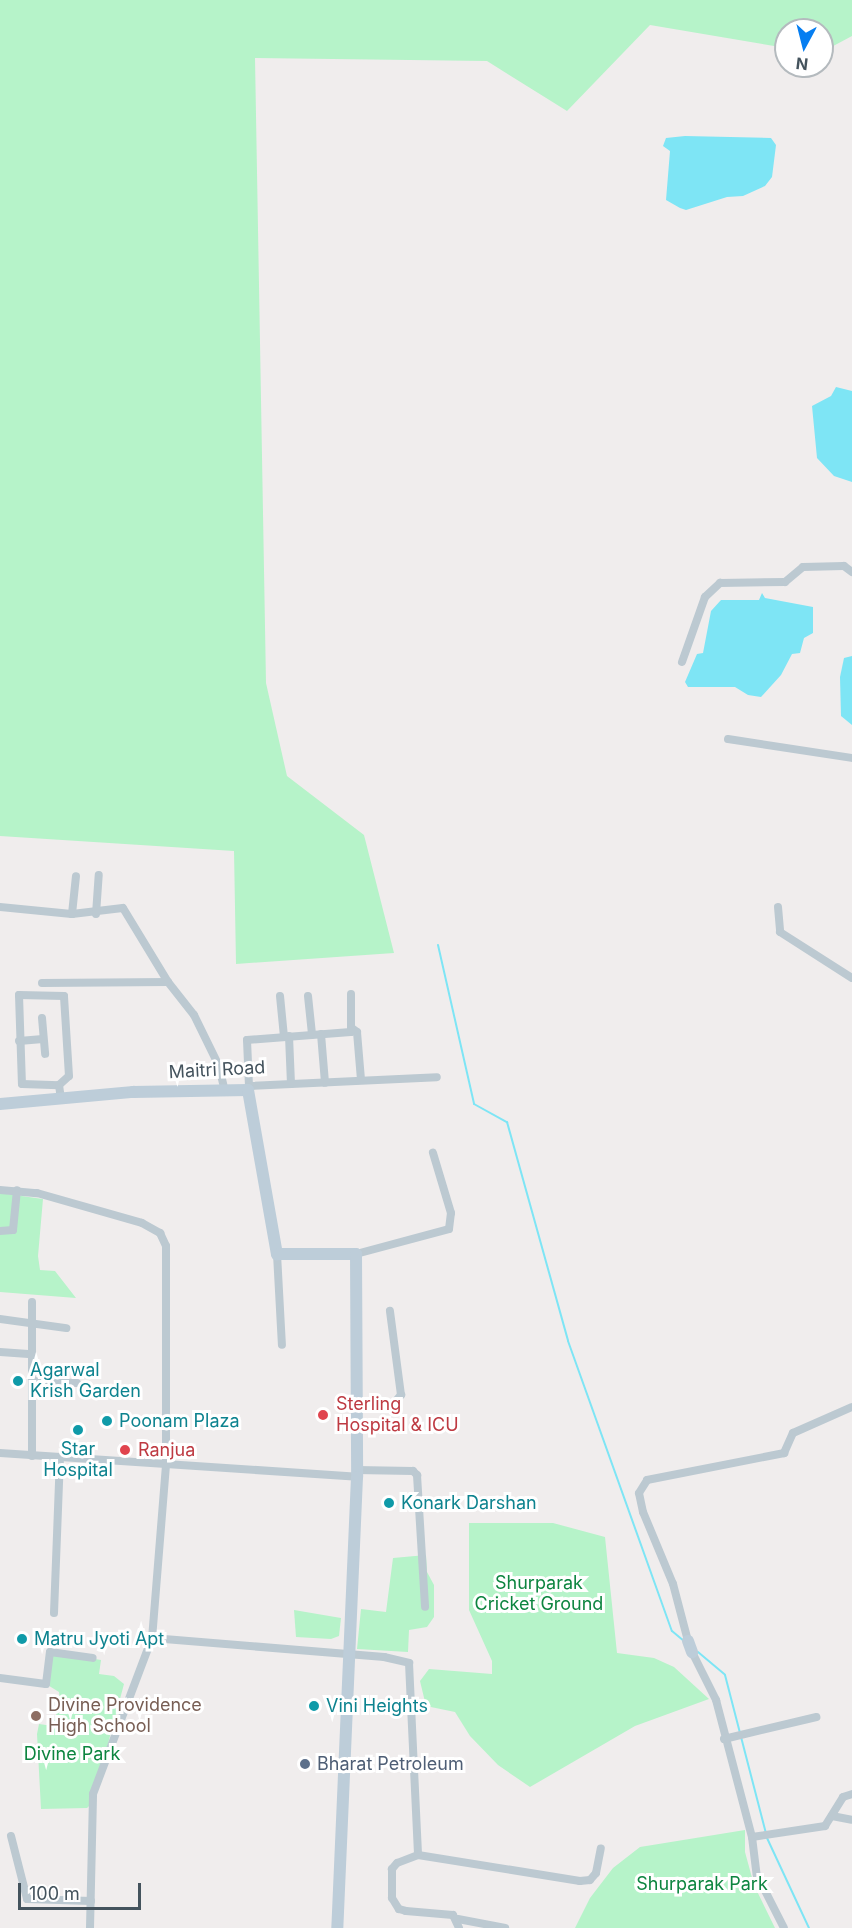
<!DOCTYPE html>
<style>
body{margin:0}
#map{position:relative;width:852px;height:1928px;overflow:hidden;background:#f0eded;font-family:Inter,sans-serif}
div>[style]{position:absolute}
.green>*{inset:0;background:#b6f3c9}
.water>*{inset:0;background:#7ee5f5}
.stream>*{height:2px;margin:-1px;padding:0 1px;transform-origin:1px;border-radius:1px;background:#7ee5f5}
.street>*{height:8px;margin:-4px;padding:0 4px;transform-origin:4px;border-radius:4px;background:#bcc9d1}
.secondary>*{height:12px;margin:-6px;padding:0 6px;transform-origin:6px;border-radius:6px;background:#bdcdd9}
.dots>*{width:16px;height:16px;translate:-50% -50%;box-sizing:border-box;border:3px solid #fff;border-radius:50%}
span{translate:-50% -50%;white-space:nowrap;text-align:center;line-height:1.15;-webkit-text-stroke:6px #fff;paint-order:stroke}
.street-label{font-size:18px;color:#44535d}
.culture-label{font-size:18px;color:#0d838f}
.left{translate:0 -50%;text-align:left}
.health-label{font-size:18px;color:#be3a42}
.park-label{font-size:18px;color:#0d8540}
.education-label{font-size:18px;color:#785e54}
.service-label{font-size:18px;color:#4e5e75}
.north{position:absolute;left:774px;top:18px;width:60px;height:60px;box-sizing:border-box;background:#fff;border:2px solid #b4babe;border-radius:50%;rotate:187deg;font-size:16px;font-weight:700;line-height:24px;text-align:center;color:#44535d}
.north::after{content:'';display:block;margin:auto;width:21px;height:27px;background:#067ef1;clip-path:polygon(50% 0,100% 100%,50% 72%,0 100%)}
.scale{position:absolute;left:18px;top:1883px;width:123px;height:27px;box-sizing:border-box;border:3px solid #44535d;border-top:0;padding-left:8px;font-size:18px;line-height:21px;white-space:nowrap;color:#44535d;-webkit-text-stroke:4px #fff;paint-order:stroke}
</style>
<div id="map">
<div class="green">
<i style="clip-path:polygon(0 0,852px 0,852px 36px,822px 52px,822px 30px,786px 30px,786px 48px,650px 25px,567px 111px,487px 61px,255px 58px,266px 683px,287px 776px,364px 835px,394px 953px,236px 964px,234px 851px,0 836px)"></i>
<i style="clip-path:polygon(0 1193px,43px 1199px,38px 1256px,40px 1270px,55px 1271px,76px 1298px,0 1292px)"></i>
<i style="clip-path:polygon(469px 1523px,553px 1523px,605px 1537px,617px 1653px,654px 1658px,674px 1667px,709px 1699px,635px 1726px,530px 1787px,498px 1765px,470px 1736px,455px 1712px,426px 1706px,420px 1681px,429px 1669px,492px 1674px,492px 1661px,469px 1610px)"></i>
<i style="clip-path:polygon(426px 1555px,427px 1572px,434px 1585px,434px 1617px,427px 1627px,409px 1630px,408px 1652px,357px 1649px,361px 1609px,386px 1612px,393px 1558px)"></i>
<i style="clip-path:polygon(294px 1610px,341px 1618px,339px 1636px,331px 1639px,296px 1637px)"></i>
<i style="clip-path:polygon(50px 1652px,101px 1660px,99px 1674px,114px 1676px,124px 1684px,92px 1803px,87px 1808px,41px 1809px,37px 1734px,39px 1724px,53px 1726px,60px 1701px,59px 1692px,46px 1684px)"></i>
<i style="clip-path:polygon(745px 1830px,745px 1852px,754px 1885px,775px 1928px,575px 1928px,590px 1898px,613px 1868px,640px 1847px)"></i>
</div>
<div class="water">
<i style="clip-path:polygon(685px 136px,771px 138px,776px 145px,772px 177px,765px 186px,743px 196px,727px 197px,686px 210px,680px 208px,666px 200px,670px 151px,663px 146px,666px 138px)"></i>
<i style="clip-path:polygon(836px 387px,852px 391px,852px 482px,834px 476px,817px 458px,812px 406px,831px 396px)"></i>
<i style="clip-path:polygon(762px 593px,765px 598px,813px 607px,813px 633px,804px 638px,800px 653px,792px 654px,781px 675px,761px 697px,748px 695px,735px 687px,688px 687px,685px 682px,697px 654px,703px 653px,711px 611px,721px 600px,759px 600px)"></i>
<i style="clip-path:polygon(852px 656px,852px 725px,841px 716px,840px 677px,844px 658px)"></i>
</div>
<div class="stream">
<i style="left:438px;top:945px;width:163px;rotate:77.2deg"></i>
<i style="left:474px;top:1104px;width:38px;rotate:29deg"></i>
<i style="left:507px;top:1122px;width:227px;rotate:74.4deg"></i>
<i style="left:568px;top:1341px;width:308px;rotate:70.3deg"></i>
<i style="left:672px;top:1631px;width:16px;rotate:40deg"></i>
<i style="left:698px;top:1652px;width:35px;rotate:40deg"></i>
<i style="left:725px;top:1675px;width:163px;rotate:75.5deg"></i>
<i style="left:767px;top:1838px;width:99px;rotate:65deg"></i>
</div>
<div class="street">
<i style="left:682px;top:662px;width:69px;rotate:-70.5deg"></i>
<i style="left:705px;top:597px;width:21px;rotate:-43deg"></i>
<i style="left:720px;top:583px;width:65px;rotate:-0.9deg"></i>
<i style="left:785px;top:582px;width:23px;rotate:-40deg"></i>
<i style="left:803px;top:567px;width:41px;rotate:-1.4deg"></i>
<i style="left:844px;top:566px;width:10px;rotate:37deg"></i>
<i style="left:728px;top:739px;width:125px;rotate:8.7deg"></i>
<i style="left:0;top:907px;width:72px;rotate:5.6deg"></i>
<i style="left:72px;top:914px;width:51px;rotate:-6.7deg"></i>
<i style="left:123px;top:908px;width:87px;rotate:58.7deg"></i>
<i style="left:168px;top:982px;width:42px;rotate:51.8deg"></i>
<i style="left:194px;top:1015px;width:57px;rotate:63.9deg"></i>
<i style="left:219px;top:1066px;width:26px;rotate:77deg"></i>
<i style="left:778px;top:907px;width:25px;rotate:85deg"></i>
<i style="left:780px;top:932px;width:85px;rotate:32.6deg"></i>
<i style="left:72px;top:914px;width:38px;rotate:-84deg"></i>
<i style="left:96px;top:914px;width:39px;rotate:-86deg"></i>
<i style="left:42px;top:983px;width:126px;rotate:-0.5deg"></i>
<i style="left:280px;top:996px;width:41px;rotate:84.4deg"></i>
<i style="left:308px;top:996px;width:39px;rotate:84deg"></i>
<i style="left:42px;top:1018px;width:36px;rotate:85deg"></i>
<i style="left:353px;top:1029px;width:5px;rotate:37deg"></i>
<i style="left:357px;top:1032px;width:48px;rotate:85.2deg"></i>
<i style="left:321px;top:1034px;width:49px;rotate:85.3deg"></i>
<i style="left:289px;top:1036px;width:48px;rotate:87.6deg"></i>
<i style="left:19px;top:1041px;width:24px;rotate:-5deg"></i>
<i style="left:59px;top:1085px;width:13px;rotate:-42deg"></i>
<i style="left:69px;top:1076px;width:80px;rotate:-93.6deg"></i>
<i style="left:64px;top:996px;width:45px;rotate:-178.7deg"></i>
<i style="left:19px;top:995px;width:89px;rotate:88.1deg"></i>
<i style="left:22px;top:1084px;width:37px;rotate:2deg"></i>
<i style="left:59px;top:1085px;width:14px;rotate:82deg"></i>
<i style="left:249px;top:1086px;width:46px;rotate:-92.5deg"></i>
<i style="left:247px;top:1040px;width:104px;rotate:-4.4deg"></i>
<i style="left:351px;top:1032px;width:38px;rotate:-90deg"></i>
<i style="left:248px;top:1090px;width:4px;rotate:-76deg"></i>
<i style="left:249px;top:1086px;width:188px;rotate:-2.7deg"></i>
<i style="left:0;top:1190px;width:37px;rotate:5deg"></i>
<i style="left:37px;top:1193px;width:109px;rotate:15.9deg"></i>
<i style="left:142px;top:1223px;width:21px;rotate:29deg"></i>
<i style="left:160px;top:1233px;width:14px;rotate:65deg"></i>
<i style="left:166px;top:1246px;width:219px;rotate:90deg"></i>
<i style="left:166px;top:1465px;width:174px;rotate:94.6deg"></i>
<i style="left:0;top:1231px;width:13px;rotate:-4deg"></i>
<i style="left:13px;top:1230px;width:40px;rotate:-84.3deg"></i>
<i style="left:277px;top:1254px;width:91px;rotate:86.9deg"></i>
<i style="left:356px;top:1254px;width:96px;rotate:-15deg"></i>
<i style="left:449px;top:1229px;width:16px;rotate:-83deg"></i>
<i style="left:451px;top:1213px;width:63px;rotate:-106.7deg"></i>
<i style="left:0;top:1319px;width:67px;rotate:7.8deg"></i>
<i style="left:0;top:1352px;width:32px;rotate:4deg"></i>
<i style="left:32px;top:1381px;width:45px;rotate:2.5deg"></i>
<i style="left:356px;top:1407px;width:38px;rotate:-6deg"></i>
<i style="left:394px;top:1403px;width:11px;rotate:-49deg"></i>
<i style="left:401px;top:1395px;width:85px;rotate:-97.5deg"></i>
<i style="left:0;top:1453px;width:358px;rotate:3.8deg"></i>
<i style="left:32px;top:1456px;width:154px;rotate:-90deg"></i>
<i style="left:356px;top:1470px;width:57px;rotate:1deg"></i>
<i style="left:413px;top:1471px;width:6px;rotate:45deg"></i>
<i style="left:417px;top:1475px;width:132px;rotate:86.5deg"></i>
<i style="left:54px;top:1613px;width:156px;rotate:-87.8deg"></i>
<i style="left:688px;top:1641px;width:59px;rotate:-104.7deg"></i>
<i style="left:673px;top:1584px;width:78px;rotate:-112.6deg"></i>
<i style="left:643px;top:1512px;width:19px;rotate:-102deg"></i>
<i style="left:639px;top:1493px;width:15px;rotate:-58deg"></i>
<i style="left:647px;top:1480px;width:140px;rotate:-11.1deg"></i>
<i style="left:784px;top:1453px;width:22px;rotate:-66deg"></i>
<i style="left:793px;top:1433px;width:64px;rotate:-23.8deg"></i>
<i style="left:692px;top:1652px;width:54px;rotate:63.4deg"></i>
<i style="left:716px;top:1700px;width:142px;rotate:75.3deg"></i>
<i style="left:752px;top:1837px;width:38px;rotate:83deg"></i>
<i style="left:757px;top:1875px;width:59px;rotate:63deg"></i>
<i style="left:0;top:1678px;width:46px;rotate:7.4deg"></i>
<i style="left:46px;top:1684px;width:32px;rotate:-83deg"></i>
<i style="left:50px;top:1652px;width:43px;rotate:7.9deg"></i>
<i style="left:724px;top:1739px;width:95px;rotate:-13.4deg"></i>
<i style="left:832px;top:1816px;width:20px;rotate:11deg"></i>
<i style="left:11px;top:1836px;width:65px;rotate:75.7deg"></i>
<i style="left:27px;top:1899px;width:64px;rotate:1.8deg"></i>
<i style="left:752px;top:1837px;width:74px;rotate:-8.6deg"></i>
<i style="left:825px;top:1826px;width:34px;rotate:-58deg"></i>
<i style="left:843px;top:1797px;width:9px;rotate:-18deg"></i>
<i style="left:418px;top:1855px;width:164px;rotate:9.1deg"></i>
<i style="left:580px;top:1881px;width:10px;rotate:-6deg"></i>
<i style="left:590px;top:1880px;width:9px;rotate:-49deg"></i>
<i style="left:596px;top:1873px;width:25px;rotate:-79deg"></i>
<i style="left:458px;top:1919px;width:48px;rotate:10.8deg"></i>
<i style="left:90px;top:1928px;width:134px;rotate:-88.7deg"></i>
<i style="left:93px;top:1794px;width:167px;rotate:-69.3deg"></i>
<i style="left:152px;top:1638px;width:233px;rotate:4.7deg"></i>
<i style="left:384px;top:1657px;width:26px;rotate:13deg"></i>
<i style="left:409px;top:1663px;width:192px;rotate:87.3deg"></i>
<i style="left:418px;top:1855px;width:22px;rotate:159deg"></i>
<i style="left:397px;top:1863px;width:8px;rotate:130deg"></i>
<i style="left:392px;top:1869px;width:29px;rotate:90deg"></i>
<i style="left:392px;top:1898px;width:13px;rotate:58deg"></i>
<i style="left:399px;top:1909px;width:7px;rotate:16deg"></i>
<i style="left:406px;top:1911px;width:47px;rotate:4.9deg"></i>
<i style="left:453px;top:1915px;width:14px;rotate:65deg"></i>
</div>
<div class="secondary">
<i style="left:0;top:1104px;width:134px;rotate:-5.2deg"></i>
<i style="left:133px;top:1092px;width:115px;rotate:-1deg"></i>
<i style="left:248px;top:1090px;width:167px;rotate:80deg"></i>
<i style="left:277px;top:1254px;width:79px"></i>
<i style="left:356px;top:1254px;width:223px;rotate:89.7deg"></i>
<i style="left:357px;top:1477px;width:451px;rotate:92.5deg"></i>
<i style="left:688px;top:1641px;width:12px;rotate:70deg"></i>
</div>
<div class="dots">
<i style="left:18px;top:1381px;background:#0f9aa8"></i>
<i style="left:323px;top:1415px;background:#e0444e"></i>
<i style="left:107px;top:1421px;background:#0f9aa8"></i>
<i style="left:78px;top:1430px;background:#0f9aa8"></i>
<i style="left:125px;top:1450px;background:#e0444e"></i>
<i style="left:389px;top:1503px;background:#0f9aa8"></i>
<i style="left:22px;top:1639px;background:#0f9aa8"></i>
<i style="left:314px;top:1706px;background:#0f9aa8"></i>
<i style="left:36px;top:1716px;background:#8d6e63"></i>
<i style="left:305px;top:1764px;background:#5c6f8a"></i>
</div>
<div class="street-label">
<span style="left:217px;top:1070px;rotate:-3deg">Maitri Road</span>
</div>
<div class="culture-label">
<span class="left" style="left:30px;top:1381px">Agarwal<br>Krish Garden</span>
<span class="left" style="left:119px;top:1421px">Poonam Plaza</span>
<span style="left:78px;top:1460px">Star<br>Hospital</span>
<span class="left" style="left:401px;top:1503px">Konark Darshan</span>
<span class="left" style="left:34px;top:1639px">Matru Jyoti Apt</span>
<span class="left" style="left:326px;top:1706px">Vini Heights</span>
</div>
<div class="health-label">
<span class="left" style="left:336px;top:1415px">Sterling<br>Hospital &amp; ICU</span>
<span class="left" style="left:138px;top:1450px">Ranjua</span>
</div>
<div class="park-label">
<span style="left:539px;top:1594px">Shurparak<br>Cricket Ground</span>
<span style="left:72px;top:1754px">Divine Park</span>
<span style="left:702px;top:1884px">Shurparak Park</span>
</div>
<div class="education-label">
<span class="left" style="left:48px;top:1716px">Divine Providence<br>High School</span>
</div>
<div class="service-label">
<span class="left" style="left:317px;top:1764px">Bharat Petroleum</span>
</div>
<div class="north">N</div>
<div class="scale">100 m</div>
</div>
